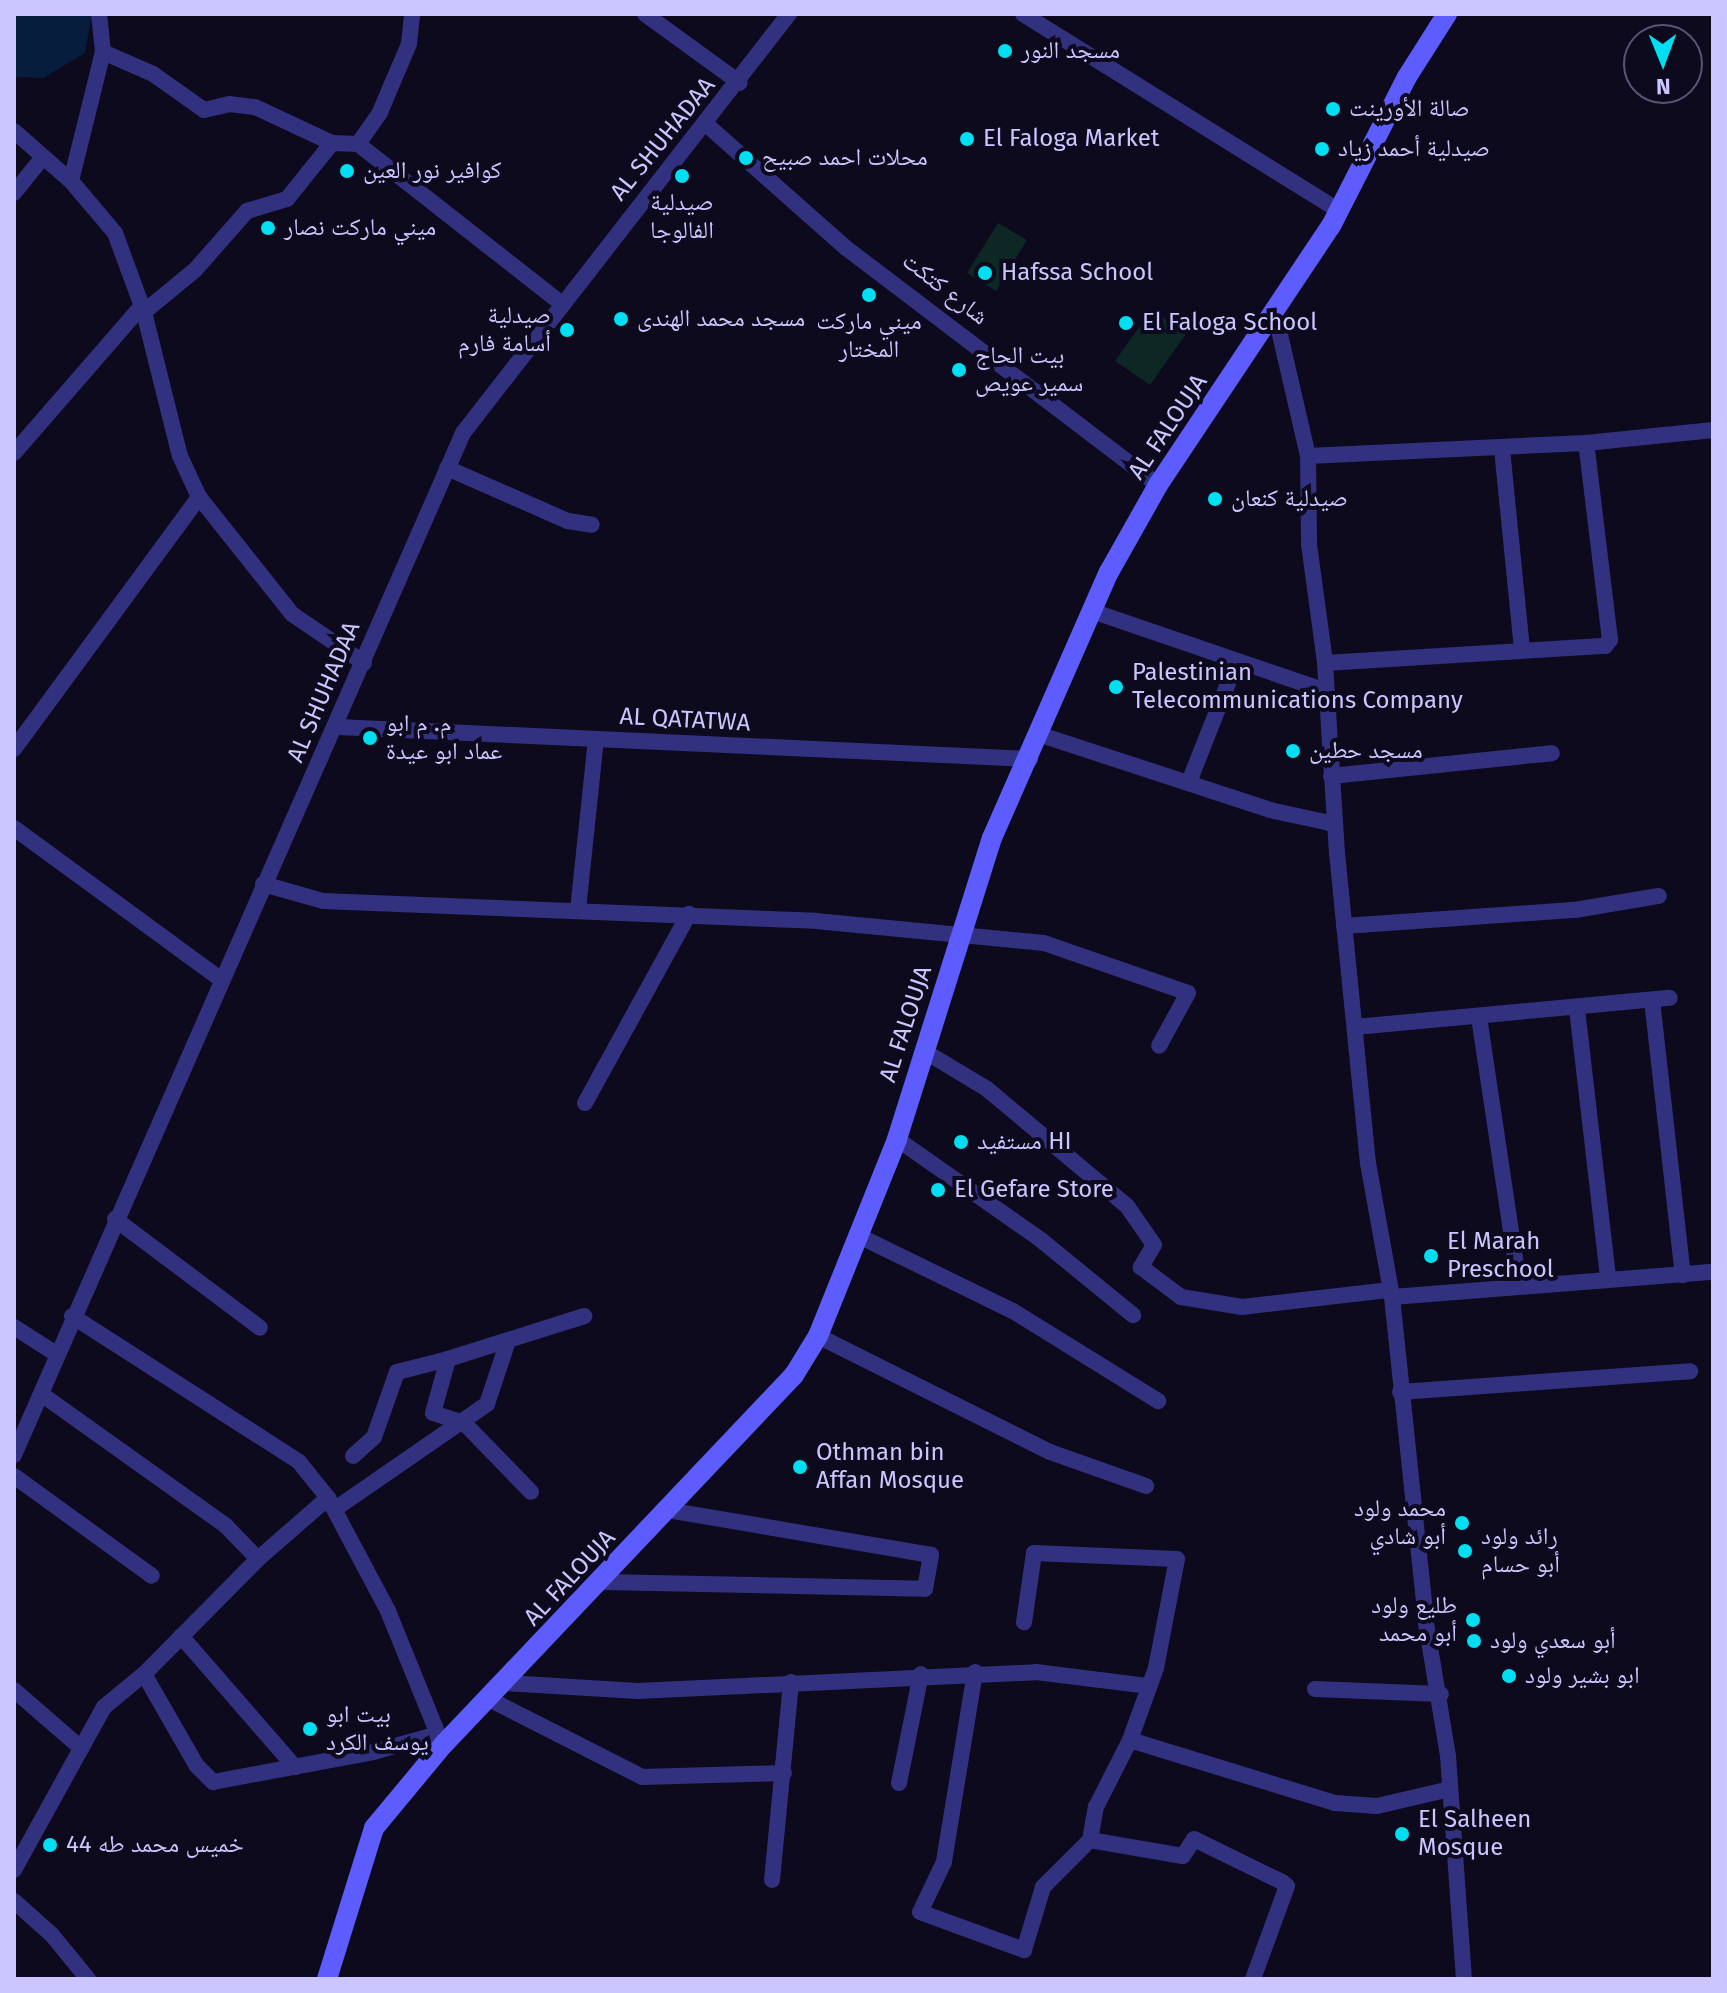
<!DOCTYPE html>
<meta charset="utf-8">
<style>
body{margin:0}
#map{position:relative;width:1727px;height:1993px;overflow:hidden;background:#0d0a1d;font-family:"Fira Sans","Noto Naskh Arabic",sans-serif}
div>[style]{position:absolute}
.green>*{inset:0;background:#0d2725}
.water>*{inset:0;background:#071d3e}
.minor>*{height:16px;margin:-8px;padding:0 8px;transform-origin:8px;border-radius:8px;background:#32317f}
.secondary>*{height:20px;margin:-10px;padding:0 10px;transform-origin:10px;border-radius:10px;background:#5d5dff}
.dots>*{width:22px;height:22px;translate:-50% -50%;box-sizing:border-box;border:4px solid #0d0a1d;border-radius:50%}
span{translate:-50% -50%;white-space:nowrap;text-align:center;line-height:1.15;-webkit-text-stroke:8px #0d0a1d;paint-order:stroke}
.poi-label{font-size:24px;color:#cbc6ff}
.left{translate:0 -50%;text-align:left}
.right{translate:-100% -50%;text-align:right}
.street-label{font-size:24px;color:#cbc6ff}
.frame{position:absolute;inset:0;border:16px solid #cbc6ff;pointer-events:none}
.north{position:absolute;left:1623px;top:24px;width:80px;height:80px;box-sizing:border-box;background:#0d0a1d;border:2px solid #595577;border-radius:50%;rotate:179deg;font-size:22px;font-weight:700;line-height:32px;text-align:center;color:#cbc6ff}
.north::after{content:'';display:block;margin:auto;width:28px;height:36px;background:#00def1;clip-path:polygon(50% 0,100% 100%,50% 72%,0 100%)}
</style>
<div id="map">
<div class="green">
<i style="clip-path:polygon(998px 223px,1027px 240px,996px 291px,967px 273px)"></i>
<i style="clip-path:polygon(1152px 309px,1186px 334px,1150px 385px,1115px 361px)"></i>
</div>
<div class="water">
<i style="clip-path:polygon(14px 14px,92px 14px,85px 53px,43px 78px,14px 77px)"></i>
</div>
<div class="minor">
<i style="left:645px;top:14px;width:117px;rotate:36deg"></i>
<i style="left:1023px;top:14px;width:372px;rotate:31.9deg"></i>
<i style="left:103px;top:52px;width:55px;rotate:23.7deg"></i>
<i style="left:153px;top:74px;width:62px;rotate:35.2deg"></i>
<i style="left:204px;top:110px;width:26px;rotate:-13deg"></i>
<i style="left:229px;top:104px;width:26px;rotate:7deg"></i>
<i style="left:255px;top:107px;width:85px;rotate:25.1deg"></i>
<i style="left:332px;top:143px;width:26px;rotate:2deg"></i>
<i style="left:358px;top:144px;width:258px;rotate:38.1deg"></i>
<i style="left:707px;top:125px;width:186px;rotate:41.5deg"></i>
<i style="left:846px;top:248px;width:392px;rotate:37.2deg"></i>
<i style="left:14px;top:131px;width:76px;rotate:41.3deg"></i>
<i style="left:71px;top:181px;width:68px;rotate:49.8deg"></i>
<i style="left:115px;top:233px;width:84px;rotate:69.8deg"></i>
<i style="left:144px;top:312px;width:148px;rotate:76deg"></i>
<i style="left:180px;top:456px;width:45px;rotate:65.1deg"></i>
<i style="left:199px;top:497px;width:149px;rotate:51.5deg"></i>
<i style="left:292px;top:614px;width:87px;rotate:34.2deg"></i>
<i style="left:358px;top:144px;width:39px;rotate:-55deg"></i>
<i style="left:380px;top:112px;width:74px;rotate:-66.9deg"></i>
<i style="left:409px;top:44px;width:30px;rotate:-84deg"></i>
<i style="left:71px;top:181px;width:133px;rotate:-76.1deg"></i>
<i style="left:103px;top:52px;width:38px;rotate:-96deg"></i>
<i style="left:14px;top:193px;width:46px;rotate:-51.1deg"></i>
<i style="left:144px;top:312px;width:66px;rotate:-39.5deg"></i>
<i style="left:195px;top:270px;width:79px;rotate:-48.6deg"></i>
<i style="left:247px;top:211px;width:42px;rotate:-16.7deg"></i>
<i style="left:287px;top:199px;width:72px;rotate:-51.2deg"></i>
<i style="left:1275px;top:313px;width:147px;rotate:77deg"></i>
<i style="left:1308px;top:456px;width:88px;rotate:89.3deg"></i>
<i style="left:1309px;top:544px;width:120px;rotate:82.3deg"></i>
<i style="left:1325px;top:663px;width:190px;rotate:86.4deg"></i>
<i style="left:1337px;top:853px;width:312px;rotate:84.3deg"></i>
<i style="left:1368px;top:1163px;width:136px;rotate:79.8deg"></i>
<i style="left:1392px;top:1297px;width:328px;rotate:84deg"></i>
<i style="left:1426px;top:1623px;width:135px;rotate:80.6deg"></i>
<i style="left:1448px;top:1756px;width:224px;rotate:85.9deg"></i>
<i style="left:1502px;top:449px;width:201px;rotate:84.3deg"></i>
<i style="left:14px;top:453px;width:195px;rotate:-49deg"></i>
<i style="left:1308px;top:456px;width:278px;rotate:-2.7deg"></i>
<i style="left:1586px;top:443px;width:128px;rotate:-5.8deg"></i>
<i style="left:447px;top:468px;width:132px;rotate:23.7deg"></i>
<i style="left:568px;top:521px;width:24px;rotate:9deg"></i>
<i style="left:1092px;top:611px;width:246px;rotate:18.9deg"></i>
<i style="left:1325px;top:663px;width:281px;rotate:-3.5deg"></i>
<i style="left:1605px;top:646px;width:8px;rotate:-50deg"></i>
<i style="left:1610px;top:640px;width:198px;rotate:-96.9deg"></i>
<i style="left:338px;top:727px;width:693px;rotate:2.65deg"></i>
<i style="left:1038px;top:734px;width:244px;rotate:18.1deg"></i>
<i style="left:1270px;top:810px;width:66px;rotate:12.2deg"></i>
<i style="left:14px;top:749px;width:313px;rotate:-53.7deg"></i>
<i style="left:1331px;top:776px;width:222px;rotate:-5.9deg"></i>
<i style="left:1189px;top:782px;width:130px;rotate:-68.4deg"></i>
<i style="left:14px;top:828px;width:255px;rotate:36.2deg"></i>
<i style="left:263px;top:884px;width:62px;rotate:15.8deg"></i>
<i style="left:323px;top:901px;width:493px;rotate:2.3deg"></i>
<i style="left:816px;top:921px;width:229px;rotate:5.5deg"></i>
<i style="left:1044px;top:943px;width:152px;rotate:19.1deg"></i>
<i style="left:1188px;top:993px;width:60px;rotate:118.7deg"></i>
<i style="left:578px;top:910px;width:171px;rotate:-84deg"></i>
<i style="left:1344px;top:926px;width:232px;rotate:-4deg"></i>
<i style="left:1575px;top:910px;width:85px;rotate:-9.5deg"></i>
<i style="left:1652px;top:1000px;width:277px;rotate:83.6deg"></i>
<i style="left:1577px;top:1009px;width:270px;rotate:83.4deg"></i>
<i style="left:1479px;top:1017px;width:272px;rotate:81.5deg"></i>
<i style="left:1355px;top:1027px;width:316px;rotate:-5.3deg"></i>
<i style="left:924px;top:1051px;width:74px;rotate:31.1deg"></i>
<i style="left:987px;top:1089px;width:182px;rotate:39.9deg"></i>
<i style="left:1127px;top:1206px;width:47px;rotate:55.3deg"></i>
<i style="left:1154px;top:1245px;width:26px;rotate:121deg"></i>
<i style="left:1141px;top:1267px;width:50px;rotate:36.9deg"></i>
<i style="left:1181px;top:1297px;width:62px;rotate:9.3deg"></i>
<i style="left:1242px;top:1307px;width:149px;rotate:-6.6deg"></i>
<i style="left:585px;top:1103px;width:216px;rotate:-61.2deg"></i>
<i style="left:897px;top:1139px;width:176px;rotate:35deg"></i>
<i style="left:1041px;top:1240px;width:119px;rotate:39.2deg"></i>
<i style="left:115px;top:1219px;width:181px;rotate:36.9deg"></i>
<i style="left:859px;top:1236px;width:171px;rotate:26deg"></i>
<i style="left:1013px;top:1311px;width:171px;rotate:31.8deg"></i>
<i style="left:1392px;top:1297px;width:322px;rotate:-4.5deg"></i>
<i style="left:72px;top:1316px;width:270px;rotate:32.7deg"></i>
<i style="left:299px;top:1462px;width:46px;rotate:51.1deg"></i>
<i style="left:14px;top:1327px;width:52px;rotate:32.5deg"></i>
<i style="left:818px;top:1336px;width:259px;rotate:26.6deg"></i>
<i style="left:1050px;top:1452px;width:102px;rotate:19.5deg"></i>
<i style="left:448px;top:1359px;width:143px;rotate:-17.5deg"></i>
<i style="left:1400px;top:1392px;width:291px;rotate:-4.1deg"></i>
<i style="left:44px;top:1396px;width:224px;rotate:35.5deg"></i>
<i style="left:226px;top:1526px;width:46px;rotate:45.9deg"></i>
<i style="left:258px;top:1559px;width:162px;rotate:134.7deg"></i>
<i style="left:14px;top:1455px;width:1116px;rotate:-66.28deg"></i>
<i style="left:463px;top:433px;width:531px;rotate:-52.12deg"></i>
<i style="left:353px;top:1456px;width:28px;rotate:-42deg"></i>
<i style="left:374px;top:1437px;width:69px;rotate:-70.5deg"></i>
<i style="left:397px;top:1372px;width:53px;rotate:-14.3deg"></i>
<i style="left:448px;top:1359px;width:56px;rotate:105.5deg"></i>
<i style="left:433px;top:1413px;width:33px;rotate:18deg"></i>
<i style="left:464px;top:1423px;width:96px;rotate:45.8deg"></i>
<i style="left:14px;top:1476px;width:170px;rotate:35.9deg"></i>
<i style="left:335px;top:1509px;width:185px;rotate:-34.6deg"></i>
<i style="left:487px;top:1404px;width:66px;rotate:-71.6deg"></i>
<i style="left:258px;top:1559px;width:93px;rotate:-41.1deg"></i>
<i style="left:328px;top:1498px;width:128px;rotate:62deg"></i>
<i style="left:388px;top:1611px;width:133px;rotate:67.9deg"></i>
<i style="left:603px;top:1582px;width:322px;rotate:1.2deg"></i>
<i style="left:925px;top:1589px;width:35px;rotate:-80deg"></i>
<i style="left:931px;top:1555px;width:267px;rotate:-170.3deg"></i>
<i style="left:181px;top:1636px;width:174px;rotate:49deg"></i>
<i style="left:975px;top:1672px;width:193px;rotate:99.3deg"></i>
<i style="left:944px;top:1862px;width:55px;rotate:115.6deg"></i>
<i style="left:920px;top:1912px;width:111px;rotate:20.1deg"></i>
<i style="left:1024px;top:1950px;width:66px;rotate:-73.2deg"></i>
<i style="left:1043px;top:1887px;width:66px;rotate:-45deg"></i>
<i style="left:1090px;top:1840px;width:34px;rotate:-80deg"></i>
<i style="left:1096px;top:1807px;width:75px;rotate:-63.1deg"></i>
<i style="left:1130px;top:1740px;width:77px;rotate:-70.1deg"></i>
<i style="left:1156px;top:1668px;width:111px;rotate:-79.1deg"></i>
<i style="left:1177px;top:1559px;width:143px;rotate:-177.6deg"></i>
<i style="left:1034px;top:1553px;width:70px;rotate:98.2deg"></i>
<i style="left:506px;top:1683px;width:132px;rotate:3.5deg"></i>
<i style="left:638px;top:1691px;width:398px;rotate:-2.7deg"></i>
<i style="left:1036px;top:1672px;width:114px;rotate:7.1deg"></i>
<i style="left:1315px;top:1689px;width:126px;rotate:2.3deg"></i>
<i style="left:14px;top:1690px;width:89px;rotate:40.9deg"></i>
<i style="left:491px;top:1700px;width:169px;rotate:27deg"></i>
<i style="left:642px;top:1777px;width:142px;rotate:-1.6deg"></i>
<i style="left:1130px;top:1740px;width:214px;rotate:17.1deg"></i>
<i style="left:1335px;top:1803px;width:42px;rotate:4.1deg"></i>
<i style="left:1377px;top:1806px;width:75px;rotate:-13.1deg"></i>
<i style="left:899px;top:1783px;width:111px;rotate:-78.6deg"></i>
<i style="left:1090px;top:1840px;width:94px;rotate:9.8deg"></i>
<i style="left:1183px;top:1856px;width:20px;rotate:-57deg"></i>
<i style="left:1194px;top:1839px;width:98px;rotate:26deg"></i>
<i style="left:1282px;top:1882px;width:6px;rotate:39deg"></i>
<i style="left:1287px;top:1886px;width:99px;rotate:110.1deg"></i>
<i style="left:14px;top:1870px;width:186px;rotate:-61.1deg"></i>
<i style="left:104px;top:1707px;width:52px;rotate:-39.5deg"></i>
<i style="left:144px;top:1674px;width:106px;rotate:60.1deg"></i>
<i style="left:197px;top:1766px;width:23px;rotate:45deg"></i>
<i style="left:213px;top:1782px;width:163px;rotate:-10.6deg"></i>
<i style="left:373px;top:1752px;width:67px;rotate:-15.5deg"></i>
<i style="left:438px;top:1734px;width:12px;rotate:66deg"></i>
<i style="left:772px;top:1880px;width:199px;rotate:-84.5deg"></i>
<i style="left:14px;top:1901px;width:51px;rotate:41.8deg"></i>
<i style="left:52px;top:1935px;width:57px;rotate:50.7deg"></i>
</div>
<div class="secondary">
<i style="left:327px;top:1979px;width:158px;rotate:-72.7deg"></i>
<i style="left:374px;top:1828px;width:108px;rotate:-50.3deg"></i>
<i style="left:443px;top:1745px;width:510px;rotate:-46.51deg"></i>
<i style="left:794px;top:1375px;width:46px;rotate:-58.4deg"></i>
<i style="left:818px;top:1336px;width:212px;rotate:-68.1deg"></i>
<i style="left:897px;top:1139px;width:316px;rotate:-72.5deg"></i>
<i style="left:992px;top:838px;width:291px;rotate:-66.3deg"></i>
<i style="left:1109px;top:572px;width:100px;rotate:-60.6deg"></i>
<i style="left:1158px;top:485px;width:311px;rotate:-56.3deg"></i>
<i style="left:1331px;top:226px;width:167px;rotate:-63deg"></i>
<i style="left:1407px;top:77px;width:75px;rotate:-57.6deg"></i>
</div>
<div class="dots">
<i style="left:1005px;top:51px;background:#00def1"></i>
<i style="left:1333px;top:109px;background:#00def1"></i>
<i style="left:967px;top:139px;background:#00def1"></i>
<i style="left:1322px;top:149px;background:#00def1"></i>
<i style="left:746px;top:158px;background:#00def1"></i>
<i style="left:347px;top:171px;background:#00def1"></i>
<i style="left:682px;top:176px;background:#00def1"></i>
<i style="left:268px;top:228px;background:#00def1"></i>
<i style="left:985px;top:273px;background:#00def1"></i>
<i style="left:869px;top:295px;background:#00def1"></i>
<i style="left:621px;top:319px;background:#00def1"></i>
<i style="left:1126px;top:323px;background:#00def1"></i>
<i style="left:567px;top:330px;background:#00def1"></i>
<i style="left:959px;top:370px;background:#00def1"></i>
<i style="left:1215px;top:499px;background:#00def1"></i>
<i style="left:1116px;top:687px;background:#00def1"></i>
<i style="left:370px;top:738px;background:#00def1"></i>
<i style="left:1293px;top:751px;background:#00def1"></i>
<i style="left:961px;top:1142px;background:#00def1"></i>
<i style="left:938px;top:1190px;background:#00def1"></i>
<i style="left:1431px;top:1256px;background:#00def1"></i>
<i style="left:800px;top:1467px;background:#00def1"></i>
<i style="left:1462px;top:1523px;background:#00def1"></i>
<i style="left:1465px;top:1551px;background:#00def1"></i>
<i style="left:1473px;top:1620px;background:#00def1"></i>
<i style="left:1474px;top:1641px;background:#00def1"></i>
<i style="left:1509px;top:1676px;background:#00def1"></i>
<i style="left:310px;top:1729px;background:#00def1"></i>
<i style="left:1402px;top:1834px;background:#00def1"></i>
<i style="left:50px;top:1845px;background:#00def1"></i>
</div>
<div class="poi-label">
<span class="left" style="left:1021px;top:51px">مسجد النور</span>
<span class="left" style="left:1349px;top:109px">صالة الأورينت</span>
<span class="left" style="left:983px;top:139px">El Faloga Market</span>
<span class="left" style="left:1338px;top:149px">صيدلية أحمد زياد</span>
<span class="left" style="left:762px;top:158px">محلات احمد صبيح</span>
<span class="left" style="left:363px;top:171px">كوافير نور العين</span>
<span style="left:682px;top:217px">صيدلية<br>الفالوجا</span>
<span class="left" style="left:284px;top:228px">ميني ماركت نصار</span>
<span class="left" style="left:1001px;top:273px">Hafssa School</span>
<span class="right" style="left:551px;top:330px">صيدلية<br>أسامة فارم</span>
<span class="left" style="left:637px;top:319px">مسجد محمد الهندى</span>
<span style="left:869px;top:336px">ميني ماركت<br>المختار</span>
<span class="left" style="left:1142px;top:323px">El Faloga School</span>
<span class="left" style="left:975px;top:370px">بيت الحاج<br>سمير عويص</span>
<span class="left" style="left:1231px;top:499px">صيدلية كنعان</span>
<span class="left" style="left:1132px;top:687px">Palestinian<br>Telecommunications Company</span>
<span class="left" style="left:386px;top:738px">م. م ابو<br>عماد ابو عيدة</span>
<span class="left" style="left:1309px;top:751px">مسجد حطين</span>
<span class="left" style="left:977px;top:1142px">مستفيد HI</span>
<span class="left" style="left:954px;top:1190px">El Gefare Store</span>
<span class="left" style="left:1447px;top:1256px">El Marah<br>Preschool</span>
<span class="left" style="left:816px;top:1467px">Othman bin<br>Affan Mosque</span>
<span class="right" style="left:1446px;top:1523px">محمد ولود<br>أبو شادي</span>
<span class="left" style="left:1481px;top:1551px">رائد ولود<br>أبو حسام</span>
<span class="right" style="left:1457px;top:1620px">طليع ولود<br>أبو محمد</span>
<span class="left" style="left:1490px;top:1641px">أبو سعدي ولود</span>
<span class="left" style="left:1525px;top:1676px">ابو بشير ولود</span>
<span class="left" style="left:326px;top:1729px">بيت ابو<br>يوسف الكرد</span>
<span class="left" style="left:1418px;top:1834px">El Salheen<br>Mosque</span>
<span class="left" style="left:66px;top:1845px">خميس محمد طه 44</span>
</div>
<div class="street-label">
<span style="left:663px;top:139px;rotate:-51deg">AL SHUHADAA</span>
<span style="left:945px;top:289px;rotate:38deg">شارع كتكت</span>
<span style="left:1168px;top:427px;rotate:-56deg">AL FALOUJA</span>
<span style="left:324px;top:692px;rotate:-67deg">AL SHUHADAA</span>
<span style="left:685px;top:720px;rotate:3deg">AL QATATWA</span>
<span style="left:906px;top:1024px;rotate:-72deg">AL FALOUJA</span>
<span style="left:570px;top:1578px;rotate:-47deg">AL FALOUJA</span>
</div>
<div class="frame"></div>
<div class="north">N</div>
</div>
